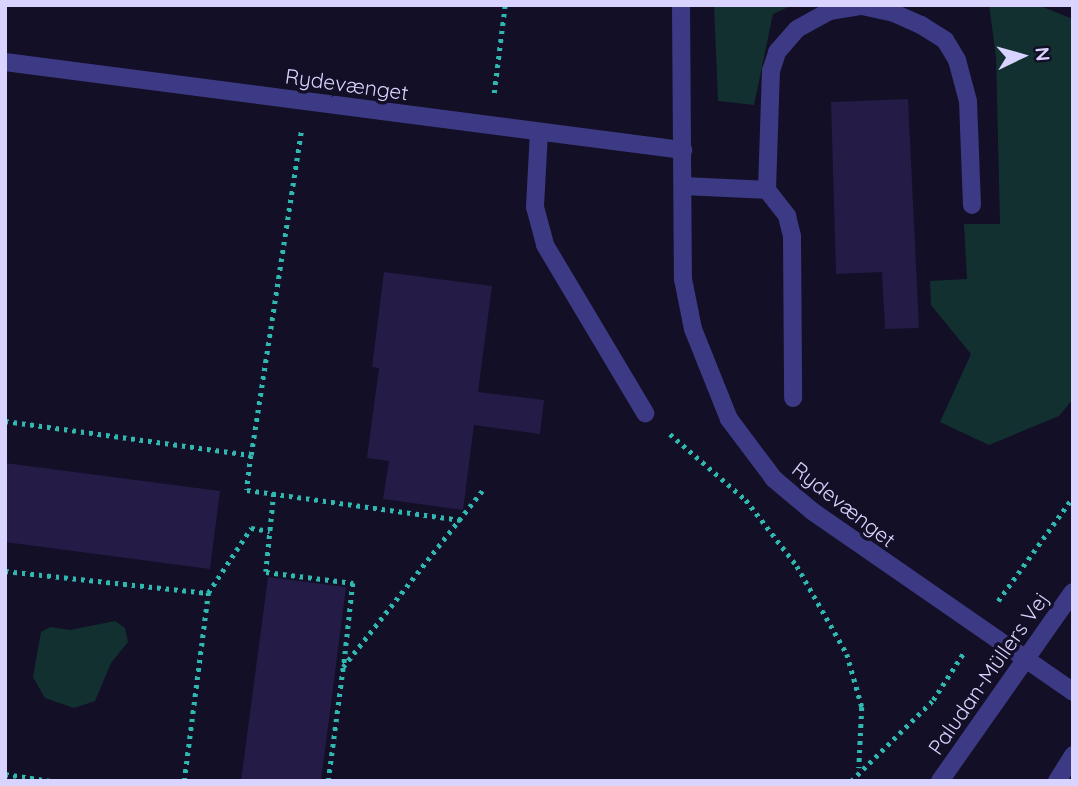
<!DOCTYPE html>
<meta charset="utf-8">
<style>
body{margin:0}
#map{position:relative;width:1078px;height:786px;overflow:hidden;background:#130f26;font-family:Quicksand,sans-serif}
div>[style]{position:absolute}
.green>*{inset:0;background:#12302f}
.building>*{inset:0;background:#241b47}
.path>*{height:4.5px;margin-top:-2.25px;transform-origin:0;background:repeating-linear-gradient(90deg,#2fb8b0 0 3.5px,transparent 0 8.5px)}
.minor>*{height:18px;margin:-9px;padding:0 9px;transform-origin:9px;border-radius:9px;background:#3d3a85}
span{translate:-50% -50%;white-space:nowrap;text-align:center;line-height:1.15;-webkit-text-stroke:7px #130f26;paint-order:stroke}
.street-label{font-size:21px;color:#d9d4ff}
.frame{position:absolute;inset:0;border:7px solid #d9d4ff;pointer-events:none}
.north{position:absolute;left:987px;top:21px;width:70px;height:70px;-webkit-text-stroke:5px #130f26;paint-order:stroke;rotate:85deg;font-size:19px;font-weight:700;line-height:28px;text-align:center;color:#d9d4ff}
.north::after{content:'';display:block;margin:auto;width:24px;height:32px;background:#d9d4ff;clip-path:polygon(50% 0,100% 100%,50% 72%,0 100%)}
</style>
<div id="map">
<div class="green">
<i style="clip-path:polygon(714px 5px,793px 5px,773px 14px,754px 105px,718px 101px)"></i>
<i style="clip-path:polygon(989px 5px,1038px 5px,1073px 19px,1073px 399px,1059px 416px,989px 445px,940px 422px,971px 354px,931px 305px,930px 281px,967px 279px,964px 224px,1000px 224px,996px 57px)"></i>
<i style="clip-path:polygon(115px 621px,125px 628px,128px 642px,111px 663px,95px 701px,74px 708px,45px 698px,33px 677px,41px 632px,50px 627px,70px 630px)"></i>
</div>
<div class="building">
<i style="clip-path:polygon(908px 99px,919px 328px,885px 329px,882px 272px,836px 274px,831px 102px)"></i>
<i style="clip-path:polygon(384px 272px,492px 286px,478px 392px,544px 400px,540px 434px,474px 425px,463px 510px,383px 499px,389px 461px,367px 458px,379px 368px,372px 367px)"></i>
<i style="clip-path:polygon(5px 463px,220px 491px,210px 569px,5px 542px)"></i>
<i style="clip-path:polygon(268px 577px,346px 587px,321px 781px,241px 781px)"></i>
</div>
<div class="path">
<i style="left:494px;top:93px;width:89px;rotate:-82.9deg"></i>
<i style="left:5px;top:421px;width:248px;rotate:7.9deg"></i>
<i style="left:251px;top:455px;width:328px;rotate:-81.2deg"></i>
<i style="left:670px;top:434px;width:101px;rotate:41deg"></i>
<i style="left:746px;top:500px;width:83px;rotate:52.3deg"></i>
<i style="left:797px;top:566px;width:101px;rotate:60.4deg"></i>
<i style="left:847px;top:654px;width:55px;rotate:74.2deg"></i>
<i style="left:862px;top:707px;width:61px;rotate:92.8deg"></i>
<i style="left:251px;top:455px;width:35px;rotate:97deg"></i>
<i style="left:247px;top:490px;width:216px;rotate:8deg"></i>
<i style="left:274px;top:493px;width:79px;rotate:95.8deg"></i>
<i style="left:266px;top:572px;width:88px;rotate:7.2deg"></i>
<i style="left:353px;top:583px;width:81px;rotate:96.3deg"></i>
<i style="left:5px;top:571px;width:204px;rotate:6.2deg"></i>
<i style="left:998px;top:601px;width:128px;rotate:-54.2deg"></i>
<i style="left:5px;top:774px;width:46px;rotate:8.8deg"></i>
<i style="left:184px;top:781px;width:190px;rotate:-82.7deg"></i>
<i style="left:208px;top:593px;width:78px;rotate:-56.5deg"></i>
<i style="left:251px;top:528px;width:19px;rotate:9deg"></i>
<i style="left:328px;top:781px;width:115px;rotate:-82.5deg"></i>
<i style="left:343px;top:667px;width:226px;rotate:-51.7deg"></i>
<i style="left:851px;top:781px;width:115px;rotate:-44.6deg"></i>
<i style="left:933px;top:700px;width:57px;rotate:-57.1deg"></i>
</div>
<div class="minor">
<i style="left:681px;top:5px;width:274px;rotate:89.6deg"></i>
<i style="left:683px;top:279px;width:51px;rotate:78.7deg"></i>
<i style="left:693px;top:329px;width:97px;rotate:68.2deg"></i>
<i style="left:729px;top:419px;width:75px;rotate:53.1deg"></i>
<i style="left:774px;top:479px;width:50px;rotate:40.1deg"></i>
<i style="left:812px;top:511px;width:318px;rotate:34.7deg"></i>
<i style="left:5px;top:62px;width:684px;rotate:7.4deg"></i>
<i style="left:539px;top:132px;width:75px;rotate:93.1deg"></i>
<i style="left:535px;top:207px;width:39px;rotate:75deg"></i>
<i style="left:545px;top:245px;width:196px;rotate:59.2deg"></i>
<i style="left:683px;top:186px;width:84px;rotate:2.7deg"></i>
<i style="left:767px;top:190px;width:33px;rotate:52deg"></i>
<i style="left:787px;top:216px;width:21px;rotate:76deg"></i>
<i style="left:792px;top:236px;width:162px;rotate:89.6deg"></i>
<i style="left:767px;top:190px;width:119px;rotate:-88.1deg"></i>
<i style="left:771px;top:71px;width:20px;rotate:-72deg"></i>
<i style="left:777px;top:52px;width:30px;rotate:-49deg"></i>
<i style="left:797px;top:29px;width:37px;rotate:-29deg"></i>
<i style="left:829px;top:11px;width:33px;rotate:-9deg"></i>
<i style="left:862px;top:6px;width:33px;rotate:12deg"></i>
<i style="left:894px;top:13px;width:30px;rotate:24deg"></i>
<i style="left:921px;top:25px;width:28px;rotate:32deg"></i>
<i style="left:945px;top:40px;width:23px;rotate:59deg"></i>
<i style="left:957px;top:60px;width:42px;rotate:75deg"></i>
<i style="left:968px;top:101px;width:104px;rotate:87.8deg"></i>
<i style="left:940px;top:781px;width:231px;rotate:-54.9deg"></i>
<i style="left:1057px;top:781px;width:31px;rotate:-58deg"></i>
</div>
<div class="street-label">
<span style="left:347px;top:84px;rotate:8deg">Rydevænget</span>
<span style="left:844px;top:504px;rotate:38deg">Rydevænget</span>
<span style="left:988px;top:673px;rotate:-55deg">Paludan-Müllers Vej</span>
</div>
<div class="frame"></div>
<div class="north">N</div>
</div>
